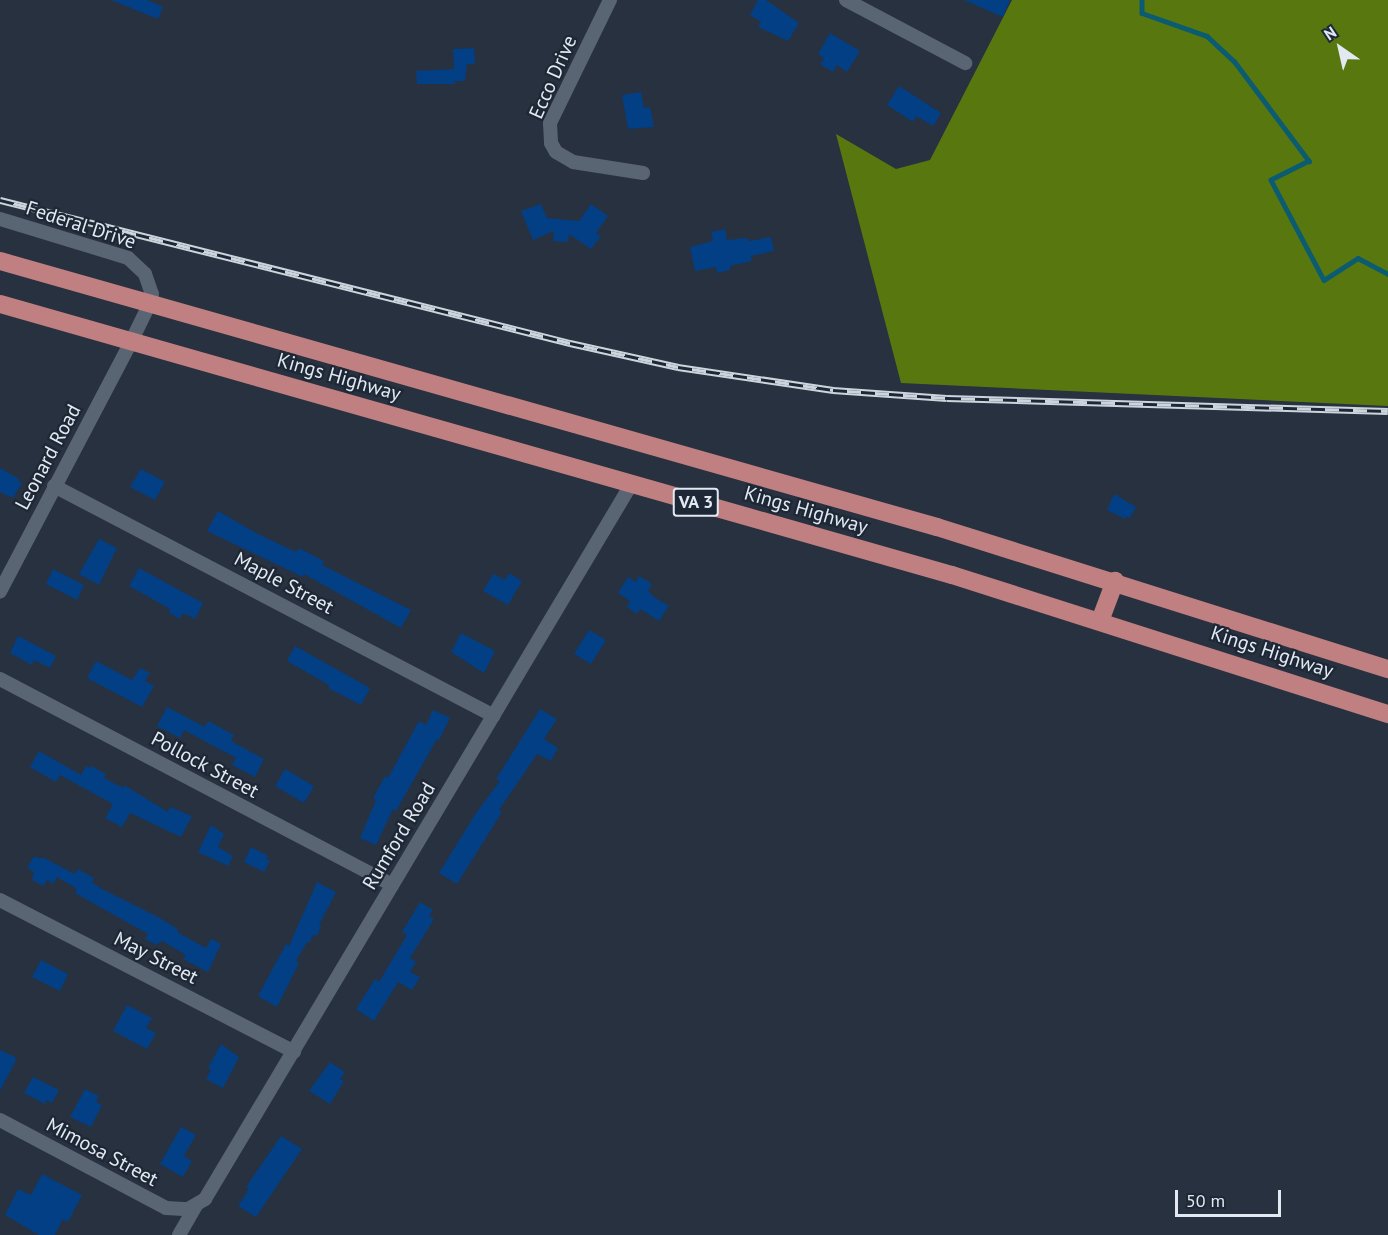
<!DOCTYPE html>
<style>
body{margin:0}
#map{position:relative;width:1388px;height:1235px;overflow:hidden;background:#28313f;font-family:"PT Sans",sans-serif}
div>[style]{position:absolute}
.forest>*{inset:0;background:#58780f}
.stream>*{height:4.5px;margin:-2.25px;padding:0 2.25px;transform-origin:2.25px;border-radius:2.25px;background:#0b5c71}
.building>*{inset:0;background:#023f84}
.minor>*{height:14px;margin:-7px;padding:0 7px;transform-origin:7px;border-radius:7px;background:#5a6574}
.trunk>*{height:18px;margin:-9px;padding:0 9px;transform-origin:9px;border-radius:9px;background:#c08081}
.rail>*{height:7px;margin-top:-3.5px;transform-origin:0;background:repeating-linear-gradient(90deg,#1e2735 0 14px,#ccd4dd 0 28px);box-sizing:border-box;border-block:2px solid #ccd4dd}
span{translate:-50% -50%;white-space:nowrap;text-align:center;line-height:1.15;-webkit-text-stroke:4.5px #1e2735;paint-order:stroke}
.shield-label span{padding:2px 4px;background:#1e2735;border:2px solid;border-radius:4px;-webkit-text-stroke-width:0}
.shield-label{font-size:18px;color:#e2e9f2;font-weight:700}
.street-label{font-size:20px;color:#e2e9f2}
.north{position:absolute;left:1310px;top:18px;width:60px;height:60px;-webkit-text-stroke:4px #1e2735;paint-order:stroke;rotate:326deg;font-size:16px;font-weight:700;line-height:24px;text-align:center;color:#e2e9f2}
.north::after{content:'';display:block;margin:auto;width:21px;height:27px;background:#e2e9f2;clip-path:polygon(50% 0,100% 100%,50% 72%,0 100%)}
.scale{position:absolute;left:1175px;top:1190px;width:106px;height:27px;box-sizing:border-box;border:3px solid #e2e9f2;border-top:0;padding-left:8px;font-size:18px;line-height:21px;white-space:nowrap;color:#e2e9f2;-webkit-text-stroke:4px #1e2735;paint-order:stroke}
</style>
<div id="map">
<div class="forest">
<i style="clip-path:polygon(1012px 0,1388px 0,1388px 406px,901px 383px,836px 134px,896px 169px,930px 160px)"></i>
</div>
<div class="stream">
<i style="left:1142px;top:0;width:13px;rotate:90deg"></i>
<i style="left:1142px;top:13px;width:69px;rotate:19.5deg"></i>
<i style="left:1207px;top:36px;width:38px;rotate:43deg"></i>
<i style="left:1235px;top:62px;width:124px;rotate:53.2deg"></i>
<i style="left:1309px;top:161px;width:42px;rotate:153.4deg"></i>
<i style="left:1271px;top:180px;width:113px;rotate:62.1deg"></i>
<i style="left:1324px;top:280px;width:40px;rotate:-32.9deg"></i>
<i style="left:1358px;top:258px;width:34px;rotate:28deg"></i>
</div>
<div class="building">
<i style="clip-path:polygon(111px 0,147px 0,163px 7px,158px 19px)"></i>
<i style="clip-path:polygon(758px 0,766px 0,799px 23px,788px 41px,758px 27px,761px 22px,750px 15px)"></i>
<i style="clip-path:polygon(964px 0,1010px 0,1003px 17px)"></i>
<i style="clip-path:polygon(830px 33px,860px 51px,847px 72px,837px 65px,833px 72px,820px 64px,824px 58px,818px 54px)"></i>
<i style="clip-path:polygon(474px 48px,475px 64px,467px 64px,465px 81px,455px 81px,455px 84px,417px 84px,416px 71px,454px 69px,453px 49px)"></i>
<i style="clip-path:polygon(899px 86px,941px 113px,933px 126px,916px 116px,913px 122px,887px 105px)"></i>
<i style="clip-path:polygon(641px 92px,644px 108px,650px 107px,654px 127px,628px 129px,622px 95px)"></i>
<i style="clip-path:polygon(541px 204px,547px 218px,579px 221px,591px 204px,608px 216px,596px 233px,601px 236px,591px 249px,569px 234px,568px 242px,553px 241px,554px 231px,533px 240px,521px 211px)"></i>
<i style="clip-path:polygon(725px 229px,727px 240px,748px 238px,749px 241px,771px 237px,774px 251px,751px 256px,752px 261px,730px 266px,730px 270px,717px 273px,716px 267px,695px 271px,690px 247px,713px 241px,711px 232px)"></i>
<i style="clip-path:polygon(0 468px,19px 479px,18px 481px,22px 483px,13px 498px,0 492px)"></i>
<i style="clip-path:polygon(141px 469px,165px 482px,155px 500px,130px 487px)"></i>
<i style="clip-path:polygon(1114px 494px,1136px 507px,1130px 518px,1126px 516px,1125px 519px,1107px 510px)"></i>
<i style="clip-path:polygon(218px 511px,256px 533px,296px 552px,299px 548px,324px 561px,322px 565px,411px 610px,401px 628px,304px 574px,303px 577px,207px 531px)"></i>
<i style="clip-path:polygon(99px 539px,117px 548px,99px 585px,79px 574px)"></i>
<i style="clip-path:polygon(139px 568px,203px 603px,195px 619px,183px 613px,180px 619px,168px 612px,170px 609px,129px 586px)"></i>
<i style="clip-path:polygon(53px 569px,84px 585px,77px 600px,46px 584px)"></i>
<i style="clip-path:polygon(509px 573px,522px 581px,508px 605px,483px 591px,493px 574px,505px 580px)"></i>
<i style="clip-path:polygon(639px 576px,652px 584px,648px 591px,654px 597px,669px 606px,659px 621px,640px 609px,637px 614px,627px 607px,630px 601px,618px 593px,628px 577px,636px 582px)"></i>
<i style="clip-path:polygon(589px 630px,606px 640px,591px 664px,574px 654px)"></i>
<i style="clip-path:polygon(461px 633px,495px 651px,484px 673px,451px 652px)"></i>
<i style="clip-path:polygon(18px 636px,56px 656px,50px 668px,34px 660px,32px 665px,10px 653px)"></i>
<i style="clip-path:polygon(295px 646px,370px 688px,361px 705px,328px 688px,329px 685px,287px 661px)"></i>
<i style="clip-path:polygon(96px 661px,132px 680px,140px 668px,150px 673px,145px 681px,154px 686px,142px 707px,87px 678px)"></i>
<i style="clip-path:polygon(167px 707px,205px 727px,208px 721px,234px 735px,231px 741px,264px 759px,255px 777px,232px 765px,236px 758px,184px 730px,180px 738px,157px 726px)"></i>
<i style="clip-path:polygon(540px 709px,557px 719px,544px 739px,558px 748px,551px 761px,537px 754px,499px 810px,502px 812px,457px 884px,439px 873px,476px 813px,500px 781px,496px 779px)"></i>
<i style="clip-path:polygon(433px 710px,450px 718px,439px 740px,437px 739px,396px 811px,393px 809px,376px 845px,360px 838px,376px 800px,373px 798px,385px 776px,388px 778px,419px 721px,426px 725px)"></i>
<i style="clip-path:polygon(39px 751px,81px 775px,86px 766px,90px 768px,91px 766px,106px 774px,104px 778px,123px 788px,124px 785px,168px 812px,170px 807px,192px 816px,181px 837px,130px 813px,122px 827px,105px 818px,113px 804px,60px 775px,56px 782px,30px 767px)"></i>
<i style="clip-path:polygon(285px 769px,314px 786px,304px 803px,275px 786px)"></i>
<i style="clip-path:polygon(211px 825px,224px 834px,218px 847px,233px 856px,228px 866px,198px 852px)"></i>
<i style="clip-path:polygon(251px 847px,268px 856px,266px 859px,270px 861px,264px 872px,244px 862px)"></i>
<i style="clip-path:polygon(34px 856px,41px 859px,42px 857px,75px 874px,78px 869px,94px 878px,92px 882px,102px 889px,158px 917px,178px 929px,177px 932px,206px 948px,211px 939px,221px 944px,208px 972px,183px 959px,186px 955px,162px 941px,156px 945px,145px 939px,148px 934px,75px 893px,77px 889px,57px 877px,53px 884px,47px 880px,44px 886px,32px 880px,34px 872px,27px 868px)"></i>
<i style="clip-path:polygon(317px 882px,336px 892px,319px 925px,321px 927px,317px 936px,313px 935px,309px 943px,307px 942px,296px 961px,299px 963px,277px 1007px,258px 996px,286px 944px,289px 946px)"></i>
<i style="clip-path:polygon(420px 902px,433px 910px,429px 916px,434px 919px,410px 958px,416px 962px,410px 972px,420px 977px,412px 990px,398px 982px,374px 1021px,356px 1009px,375px 979px,379px 982px,407px 935px,402px 932px)"></i>
<i style="clip-path:polygon(41px 960px,68px 974px,60px 991px,32px 977px)"></i>
<i style="clip-path:polygon(127px 1005px,152px 1018px,146px 1028px,156px 1033px,147px 1049px,113px 1031px)"></i>
<i style="clip-path:polygon(221px 1044px,239px 1057px,223px 1088px,206px 1079px,211px 1070px,208px 1068px)"></i>
<i style="clip-path:polygon(0 1050px,17px 1058px,0 1091px)"></i>
<i style="clip-path:polygon(330px 1062px,345px 1072px,340px 1079px,344px 1081px,330px 1104px,309px 1091px)"></i>
<i style="clip-path:polygon(33px 1077px,59px 1090px,52px 1103px,47px 1100px,45px 1104px,24px 1093px)"></i>
<i style="clip-path:polygon(85px 1089px,99px 1096px,96px 1102px,102px 1105px,91px 1127px,70px 1117px)"></i>
<i style="clip-path:polygon(181px 1127px,196px 1135px,184px 1156px,192px 1161px,183px 1177px,160px 1164px)"></i>
<i style="clip-path:polygon(281px 1136px,302px 1149px,256px 1217px,238px 1206px,249px 1189px,246px 1187px)"></i>
<i style="clip-path:polygon(42px 1174px,82px 1195px,68px 1222px,63px 1219px,55px 1235px,39px 1235px,5px 1215px,18px 1189px,31px 1195px)"></i>
</div>
<div class="minor">
<i style="left:610px;top:0;width:137px;rotate:116deg"></i>
<i style="left:550px;top:123px;width:20px;rotate:87deg"></i>
<i style="left:551px;top:143px;width:10px;rotate:61deg"></i>
<i style="left:556px;top:152px;width:20px;rotate:30deg"></i>
<i style="left:573px;top:162px;width:71px;rotate:8.9deg"></i>
<i style="left:846px;top:0;width:135px;rotate:27.9deg"></i>
<i style="left:0;top:219px;width:134px;rotate:16.9deg"></i>
<i style="left:128px;top:258px;width:23px;rotate:43deg"></i>
<i style="left:145px;top:274px;width:21px;rotate:71deg"></i>
<i style="left:152px;top:294px;width:9px;rotate:103deg"></i>
<i style="left:150px;top:303px;width:43px;rotate:116deg"></i>
<i style="left:131px;top:342px;width:282px;rotate:117.7deg"></i>
<i style="left:54px;top:486px;width:496px;rotate:27.6deg"></i>
<i style="left:0;top:679px;width:443px;rotate:27.7deg"></i>
<i style="left:0;top:900px;width:331px;rotate:27.3deg"></i>
<i style="left:0;top:1120px;width:188px;rotate:27.9deg"></i>
<i style="left:166px;top:1208px;width:22px;rotate:3deg"></i>
<i style="left:188px;top:1209px;width:20px;rotate:-30deg"></i>
<i style="left:205px;top:1199px;width:834px;rotate:-59.19deg"></i>
<i style="left:179px;top:1235px;width:34px;rotate:-60deg"></i>
</div>
<div class="trunk">
<i style="left:0;top:261px;width:974px;rotate:15.85deg"></i>
<i style="left:937px;top:527px;width:473px;rotate:17.5deg"></i>
<i style="left:0;top:304px;width:990px;rotate:15.89deg"></i>
<i style="left:952px;top:575px;width:458px;rotate:17.7deg"></i>
<i style="left:1100px;top:621px;width:43px;rotate:-69.4deg"></i>
</div>
<div class="rail">
<i style="left:0;top:200px;width:588px;rotate:14.08deg"></i>
<i style="left:570px;top:343px;width:111px;rotate:12.5deg"></i>
<i style="left:678px;top:367px;width:157px;rotate:8.4deg"></i>
<i style="left:833px;top:390px;width:114px;rotate:4deg"></i>
<i style="left:947px;top:398px;width:441px;rotate:1.7deg"></i>
</div>
<div class="shield-label">
<span style="left:696px;top:502px">VA 3</span>
</div>
<div class="street-label">
<span style="left:553px;top:77px;rotate:-66deg">Ecco Drive</span>
<span style="left:81px;top:225px;rotate:18deg">Federal Drive</span>
<span style="left:339px;top:377px;rotate:16deg">Kings Highway</span>
<span style="left:48px;top:457px;rotate:-62deg">Leonard Road</span>
<span style="left:806px;top:510px;rotate:16deg">Kings Highway</span>
<span style="left:284px;top:583px;rotate:28deg">Maple Street</span>
<span style="left:1272px;top:652px;rotate:18deg">Kings Highway</span>
<span style="left:205px;top:765px;rotate:28deg">Pollock Street</span>
<span style="left:399px;top:836px;rotate:-59deg">Rumford Road</span>
<span style="left:156px;top:958px;rotate:27deg">May Street</span>
<span style="left:102px;top:1152px;rotate:28deg">Mimosa Street</span>
</div>
<div class="north">N</div>
<div class="scale">50 m</div>
</div>
